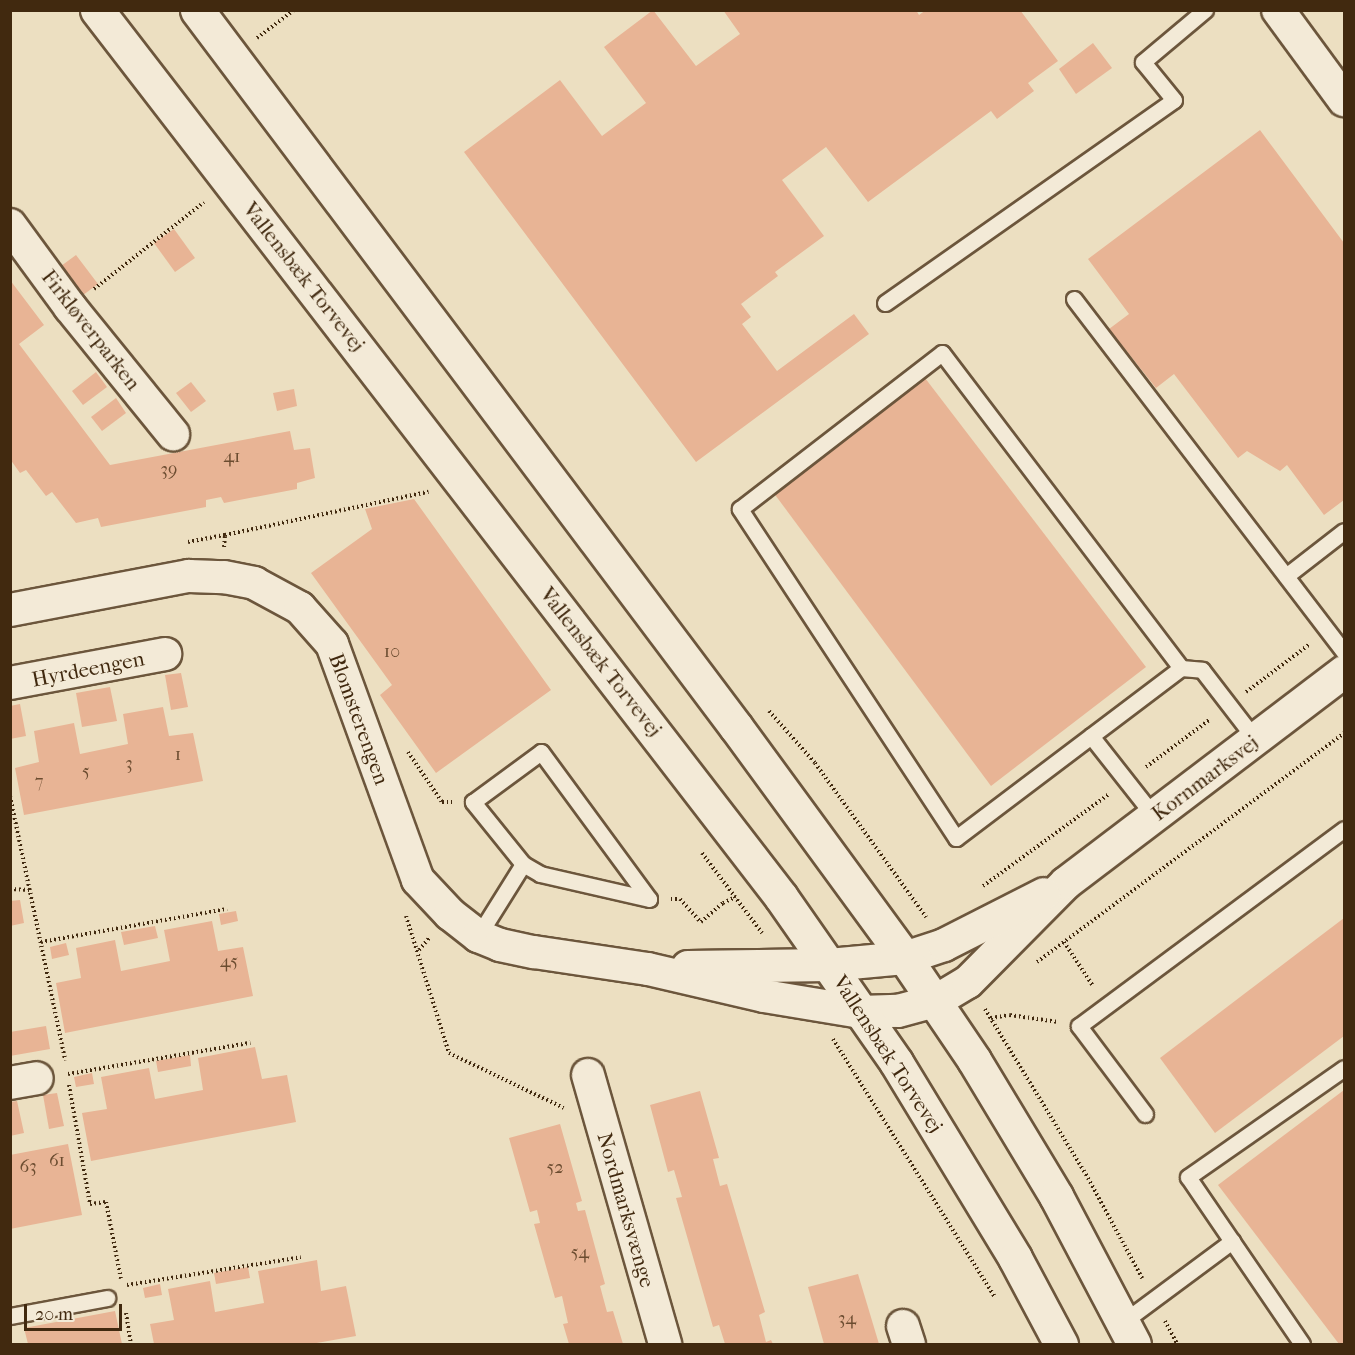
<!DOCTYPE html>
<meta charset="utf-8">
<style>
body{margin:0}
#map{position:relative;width:1355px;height:1355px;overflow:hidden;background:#ecdfc1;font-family:"IM FELL French Canon",serif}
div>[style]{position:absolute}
.building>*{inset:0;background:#e8b495}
.path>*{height:4px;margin-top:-2px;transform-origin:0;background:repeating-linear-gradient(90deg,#41290f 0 1.5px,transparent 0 4.5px)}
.roads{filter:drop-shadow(2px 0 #6c563c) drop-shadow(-2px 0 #6c563c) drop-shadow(0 2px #6c563c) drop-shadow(0 -2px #6c563c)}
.lane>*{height:15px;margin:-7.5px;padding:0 7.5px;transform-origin:7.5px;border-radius:7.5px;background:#f3ead7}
.street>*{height:32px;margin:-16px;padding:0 16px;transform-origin:16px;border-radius:16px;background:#f3ead7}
.secondary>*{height:33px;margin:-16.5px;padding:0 16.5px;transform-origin:16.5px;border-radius:16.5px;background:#f3ead7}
span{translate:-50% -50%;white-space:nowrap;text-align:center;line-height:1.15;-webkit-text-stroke:4.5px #f3ead7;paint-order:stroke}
.number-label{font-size:18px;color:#6b4c30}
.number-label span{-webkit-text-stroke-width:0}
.street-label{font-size:21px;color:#41290f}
.frame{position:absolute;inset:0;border:12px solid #41290f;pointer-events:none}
.scale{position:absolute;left:24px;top:1304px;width:98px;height:27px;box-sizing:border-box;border:3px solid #41290f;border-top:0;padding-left:8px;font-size:18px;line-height:21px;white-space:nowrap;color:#41290f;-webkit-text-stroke:4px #f3ead7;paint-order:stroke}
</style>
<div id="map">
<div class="building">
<i style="clip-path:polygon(653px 10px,696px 66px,740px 34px,723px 10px,916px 10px,919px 15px,926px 10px,1020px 10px,1058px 61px,1028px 83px,1034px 91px,997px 119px,991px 111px,868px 202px,826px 147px,782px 180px,824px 236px,775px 272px,778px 276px,741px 304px,751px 317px,742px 324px,777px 371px,854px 314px,869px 334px,696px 462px,464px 152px,560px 80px,602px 136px,646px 103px,604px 47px)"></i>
<i style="clip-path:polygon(1093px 43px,1112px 68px,1076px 94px,1059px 69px)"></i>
<i style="clip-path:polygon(1260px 130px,1344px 243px,1344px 500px,1324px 515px,1287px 465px,1280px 471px,1247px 451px,1238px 458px,1174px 374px,1156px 388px,1109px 329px,1129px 314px,1088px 259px)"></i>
<i style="clip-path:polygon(174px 229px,195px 258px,175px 272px,154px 243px)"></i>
<i style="clip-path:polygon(76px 255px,98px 284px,79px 298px,72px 287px,76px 285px,61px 266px)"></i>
<i style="clip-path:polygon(10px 280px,44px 325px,19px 344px,110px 465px,290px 431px,294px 450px,310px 448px,315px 478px,297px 483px,297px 489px,224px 503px,221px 497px,206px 500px,206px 507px,101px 527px,98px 518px,76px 523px,52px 492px,46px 496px,26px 470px,20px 473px,10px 459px)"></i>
<i style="clip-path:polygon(96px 372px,107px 387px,83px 405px,72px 391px)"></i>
<i style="clip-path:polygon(925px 378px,1146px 667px,991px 786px,773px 492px)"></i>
<i style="clip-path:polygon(191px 382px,206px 401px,191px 412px,176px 393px)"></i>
<i style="clip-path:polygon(294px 389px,297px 406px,277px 411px,273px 393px)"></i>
<i style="clip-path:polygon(116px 398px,126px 413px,102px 431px,91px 417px)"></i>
<i style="clip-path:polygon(414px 499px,551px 690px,436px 773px,380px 695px,392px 685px,311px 573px,372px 529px,365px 509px)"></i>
<i style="clip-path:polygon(181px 673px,188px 707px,171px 710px,165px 675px)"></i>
<i style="clip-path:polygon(110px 687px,117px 721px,82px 727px,76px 693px)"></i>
<i style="clip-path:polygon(20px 704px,26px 736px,10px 739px,10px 706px)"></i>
<i style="clip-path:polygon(163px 707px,169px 736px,193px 733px,203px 781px,24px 815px,15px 768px,39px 762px,34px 731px,74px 723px,80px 754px,128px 744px,123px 714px)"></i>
<i style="clip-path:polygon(20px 900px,24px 923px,10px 926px,10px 901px)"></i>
<i style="clip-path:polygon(236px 911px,238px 921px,221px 925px,219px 914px)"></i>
<i style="clip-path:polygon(1344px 918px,1344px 1036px,1215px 1133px,1160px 1058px)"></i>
<i style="clip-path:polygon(212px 921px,218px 951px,243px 947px,253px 996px,65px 1033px,56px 983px,81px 978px,76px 948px,115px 940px,121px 971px,170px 961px,164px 930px)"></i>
<i style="clip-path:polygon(155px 926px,158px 938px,124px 945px,121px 932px)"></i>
<i style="clip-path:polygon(66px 943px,69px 955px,52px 959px,50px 947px)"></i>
<i style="clip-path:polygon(46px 1026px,50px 1049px,10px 1056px,10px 1032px)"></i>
<i style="clip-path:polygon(255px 1047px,262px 1079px,287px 1075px,296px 1122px,91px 1161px,82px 1113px,107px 1109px,101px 1077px,149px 1068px,155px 1099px,203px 1090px,198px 1058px)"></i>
<i style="clip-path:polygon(190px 1055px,191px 1066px,158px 1072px,156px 1061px)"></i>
<i style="clip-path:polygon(92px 1073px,94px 1084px,76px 1087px,74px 1077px)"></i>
<i style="clip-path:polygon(1344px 1090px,1344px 1344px,1339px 1344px,1218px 1185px)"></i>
<i style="clip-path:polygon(700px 1091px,719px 1158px,713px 1159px,720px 1186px,727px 1184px,765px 1312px,759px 1315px,766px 1342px,771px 1340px,773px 1344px,725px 1344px,719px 1325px,713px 1327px,676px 1198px,682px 1197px,674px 1170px,668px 1172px,650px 1105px)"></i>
<i style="clip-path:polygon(57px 1093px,64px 1126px,49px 1129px,43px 1095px)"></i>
<i style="clip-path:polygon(17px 1101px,24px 1133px,10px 1136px,10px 1102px)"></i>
<i style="clip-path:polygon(560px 1124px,582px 1201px,576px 1203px,578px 1211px,585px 1210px,605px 1284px,600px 1286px,607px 1312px,613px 1311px,623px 1344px,569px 1344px,563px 1324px,568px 1323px,562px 1296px,555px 1298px,534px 1224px,540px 1223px,537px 1210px,530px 1212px,509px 1138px)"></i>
<i style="clip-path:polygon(68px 1144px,82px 1215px,10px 1229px,10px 1155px)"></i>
<i style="clip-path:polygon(317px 1260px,321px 1291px,346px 1286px,356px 1336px,311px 1344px,154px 1344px,150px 1324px,174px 1320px,168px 1289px,210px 1281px,215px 1312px,264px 1303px,258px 1271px)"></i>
<i style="clip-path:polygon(248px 1267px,250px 1278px,216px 1284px,214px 1273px)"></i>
<i style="clip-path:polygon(858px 1274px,879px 1344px,824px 1344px,808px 1287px)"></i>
<i style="clip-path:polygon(160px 1284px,162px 1295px,145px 1298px,143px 1288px)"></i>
<i style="clip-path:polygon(115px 1311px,122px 1344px,28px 1344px,24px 1328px)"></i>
</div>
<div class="path">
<i style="left:257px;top:38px;width:46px;rotate:-37.1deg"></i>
<i style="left:94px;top:289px;width:140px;rotate:-38.3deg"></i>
<i style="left:188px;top:542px;width:38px;rotate:-11deg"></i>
<i style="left:224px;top:547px;width:12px;rotate:-85deg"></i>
<i style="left:225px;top:535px;width:208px;rotate:-12deg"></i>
<i style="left:1246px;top:692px;width:80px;rotate:-36.9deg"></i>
<i style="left:769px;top:711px;width:69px;rotate:48.5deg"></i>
<i style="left:815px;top:763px;width:190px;rotate:54.2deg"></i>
<i style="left:408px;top:752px;width:60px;rotate:55.8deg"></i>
<i style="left:442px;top:802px;width:10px"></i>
<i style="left:1146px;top:767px;width:79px;rotate:-36.7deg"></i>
<i style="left:10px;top:796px;width:270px;rotate:78.2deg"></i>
<i style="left:702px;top:853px;width:100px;rotate:53.1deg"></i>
<i style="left:983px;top:886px;width:155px;rotate:-36.1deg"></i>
<i style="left:10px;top:889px;width:20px;rotate:3deg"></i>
<i style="left:671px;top:899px;width:9px"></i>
<i style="left:680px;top:899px;width:31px;rotate:48deg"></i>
<i style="left:701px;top:922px;width:29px;rotate:-41deg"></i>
<i style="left:723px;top:903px;width:14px;rotate:-25deg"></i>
<i style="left:406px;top:916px;width:144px;rotate:72.6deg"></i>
<i style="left:449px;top:1053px;width:127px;rotate:25.6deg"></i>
<i style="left:41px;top:942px;width:189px;rotate:-10.1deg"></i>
<i style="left:1064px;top:942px;width:53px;rotate:56.6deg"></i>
<i style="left:419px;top:950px;width:17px;rotate:-50deg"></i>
<i style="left:1037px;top:962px;width:383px;rotate:-36.7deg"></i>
<i style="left:985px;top:1009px;width:198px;rotate:58.6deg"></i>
<i style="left:1088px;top:1178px;width:114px;rotate:61.6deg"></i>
<i style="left:991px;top:1018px;width:19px;rotate:-9deg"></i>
<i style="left:1010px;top:1015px;width:49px;rotate:8.3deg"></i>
<i style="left:833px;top:1039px;width:305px;rotate:57.9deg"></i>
<i style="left:68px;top:1074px;width:185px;rotate:-9.7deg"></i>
<i style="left:69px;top:1085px;width:121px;rotate:80deg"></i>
<i style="left:90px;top:1204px;width:16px;rotate:-7deg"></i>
<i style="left:106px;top:1202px;width:78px;rotate:79deg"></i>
<i style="left:127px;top:1285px;width:176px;rotate:-9.1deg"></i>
<i style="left:126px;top:1313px;width:31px;rotate:81deg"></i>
<i style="left:1165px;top:1321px;width:26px;rotate:62deg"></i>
</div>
<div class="roads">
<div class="lane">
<i style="left:1074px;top:299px;width:444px;rotate:52.6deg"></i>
<i style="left:885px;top:303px;width:353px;rotate:-35.1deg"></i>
<i style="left:1174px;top:100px;width:49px;rotate:-129.2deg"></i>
<i style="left:1143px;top:62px;width:81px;rotate:-40deg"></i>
<i style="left:942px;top:353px;width:395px;rotate:52.8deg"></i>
<i style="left:1181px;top:668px;width:282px;rotate:142.9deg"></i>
<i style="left:956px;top:838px;width:394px;rotate:-123.3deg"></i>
<i style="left:740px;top:509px;width:255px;rotate:-37.7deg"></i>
<i style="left:1286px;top:576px;width:73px;rotate:-37.8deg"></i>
<i style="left:1181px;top:668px;width:21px;rotate:5deg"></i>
<i style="left:1202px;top:670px;width:88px;rotate:52.4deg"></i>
<i style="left:1091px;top:736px;width:102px;rotate:51.8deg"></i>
<i style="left:523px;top:864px;width:20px;rotate:30deg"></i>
<i style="left:540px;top:874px;width:112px;rotate:12.9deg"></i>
<i style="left:478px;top:936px;width:85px;rotate:-58deg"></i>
<i style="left:523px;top:864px;width:80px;rotate:-128.9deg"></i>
<i style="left:473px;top:802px;width:84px;rotate:-36.3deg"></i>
<i style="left:541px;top:752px;width:182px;rotate:53.7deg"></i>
<i style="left:1145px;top:1114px;width:110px;rotate:-126.9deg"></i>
<i style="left:1079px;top:1026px;width:330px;rotate:-36.6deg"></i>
<i style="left:10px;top:1316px;width:99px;rotate:-10.5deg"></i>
<i style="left:1123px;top:1322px;width:136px;rotate:-36.6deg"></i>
<i style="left:1302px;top:1344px;width:202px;rotate:-124.3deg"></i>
<i style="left:1188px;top:1177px;width:190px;rotate:-34.9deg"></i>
</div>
<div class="street">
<i style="left:1278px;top:10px;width:112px;rotate:53.7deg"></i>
<i style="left:10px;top:225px;width:102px;rotate:53.8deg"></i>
<i style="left:70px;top:307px;width:164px;rotate:51deg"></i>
<i style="left:10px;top:610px;width:182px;rotate:-10.8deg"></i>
<i style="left:189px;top:576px;width:35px;rotate:2deg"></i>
<i style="left:224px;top:577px;width:31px;rotate:11deg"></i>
<i style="left:254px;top:583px;width:52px;rotate:28.5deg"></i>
<i style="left:300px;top:608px;width:48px;rotate:48.4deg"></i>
<i style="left:332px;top:644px;width:251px;rotate:70deg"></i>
<i style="left:418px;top:880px;width:47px;rotate:46.7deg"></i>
<i style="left:450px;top:914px;width:36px;rotate:38deg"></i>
<i style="left:478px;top:936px;width:24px;rotate:22deg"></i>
<i style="left:500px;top:945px;width:35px;rotate:12deg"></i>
<i style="left:534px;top:952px;width:115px;rotate:8.5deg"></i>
<i style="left:648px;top:969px;width:119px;rotate:13.1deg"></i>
<i style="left:764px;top:996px;width:98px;rotate:9.4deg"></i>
<i style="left:861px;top:1012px;width:37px;rotate:-2deg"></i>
<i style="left:898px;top:1011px;width:39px;rotate:-15deg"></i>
<i style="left:936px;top:1001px;width:37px;rotate:-31deg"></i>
<i style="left:968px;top:982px;width:139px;rotate:-45.3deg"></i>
<i style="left:1066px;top:883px;width:349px;rotate:-37.2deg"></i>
<i style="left:10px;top:683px;width:158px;rotate:-10.6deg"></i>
<i style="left:688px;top:967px;width:141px;rotate:-0.8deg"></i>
<i style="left:829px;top:965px;width:76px;rotate:-5.3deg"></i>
<i style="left:905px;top:958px;width:41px;rotate:-18.4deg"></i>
<i style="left:944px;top:945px;width:112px;rotate:-27deg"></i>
<i style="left:588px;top:1075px;width:280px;rotate:74deg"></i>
<i style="left:10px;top:1083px;width:27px;rotate:-10deg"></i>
<i style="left:903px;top:1326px;width:19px;rotate:72deg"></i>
</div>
<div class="secondary">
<i style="left:97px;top:10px;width:1120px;rotate:52.36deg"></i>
<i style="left:781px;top:897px;width:201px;rotate:55.1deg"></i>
<i style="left:896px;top:1062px;width:229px;rotate:58.7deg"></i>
<i style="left:1015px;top:1258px;width:98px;rotate:61.9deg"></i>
<i style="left:197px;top:10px;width:897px;rotate:53.07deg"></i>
<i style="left:736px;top:727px;width:286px;rotate:53.8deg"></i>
<i style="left:905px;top:958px;width:123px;rotate:55.9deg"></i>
<i style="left:974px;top:1060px;width:159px;rotate:58.9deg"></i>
<i style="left:1056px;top:1196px;width:167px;rotate:62.2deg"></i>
</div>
</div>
<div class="number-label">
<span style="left:232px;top:457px">41</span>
<span style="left:169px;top:470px">39</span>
<span style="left:392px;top:652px">10</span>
<span style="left:178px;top:755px">1</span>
<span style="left:129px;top:764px">3</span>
<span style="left:86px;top:772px">5</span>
<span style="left:39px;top:782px">7</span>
<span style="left:229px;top:962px">45</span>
<span style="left:57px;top:1161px">61</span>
<span style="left:28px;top:1167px">63</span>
<span style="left:555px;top:1168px">52</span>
<span style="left:580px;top:1253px">54</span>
<span style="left:847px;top:1319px">34</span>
</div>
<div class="street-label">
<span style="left:304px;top:277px;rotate:52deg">Vallensbæk Torvevej</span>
<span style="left:91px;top:330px;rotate:52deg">Firkløverparken</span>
<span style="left:601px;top:662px;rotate:52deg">Vallensbæk Torvevej</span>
<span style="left:88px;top:669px;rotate:-11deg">Hyrdeengen</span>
<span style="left:359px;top:719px;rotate:70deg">Blomsterengen</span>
<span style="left:1205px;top:778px;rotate:-37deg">Kornmarksvej</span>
<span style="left:888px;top:1054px;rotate:57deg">Vallensbæk Torvevej</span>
<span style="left:626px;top:1210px;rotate:74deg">Nordmarksvænge</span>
</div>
<div class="frame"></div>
<div class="scale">20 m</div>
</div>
